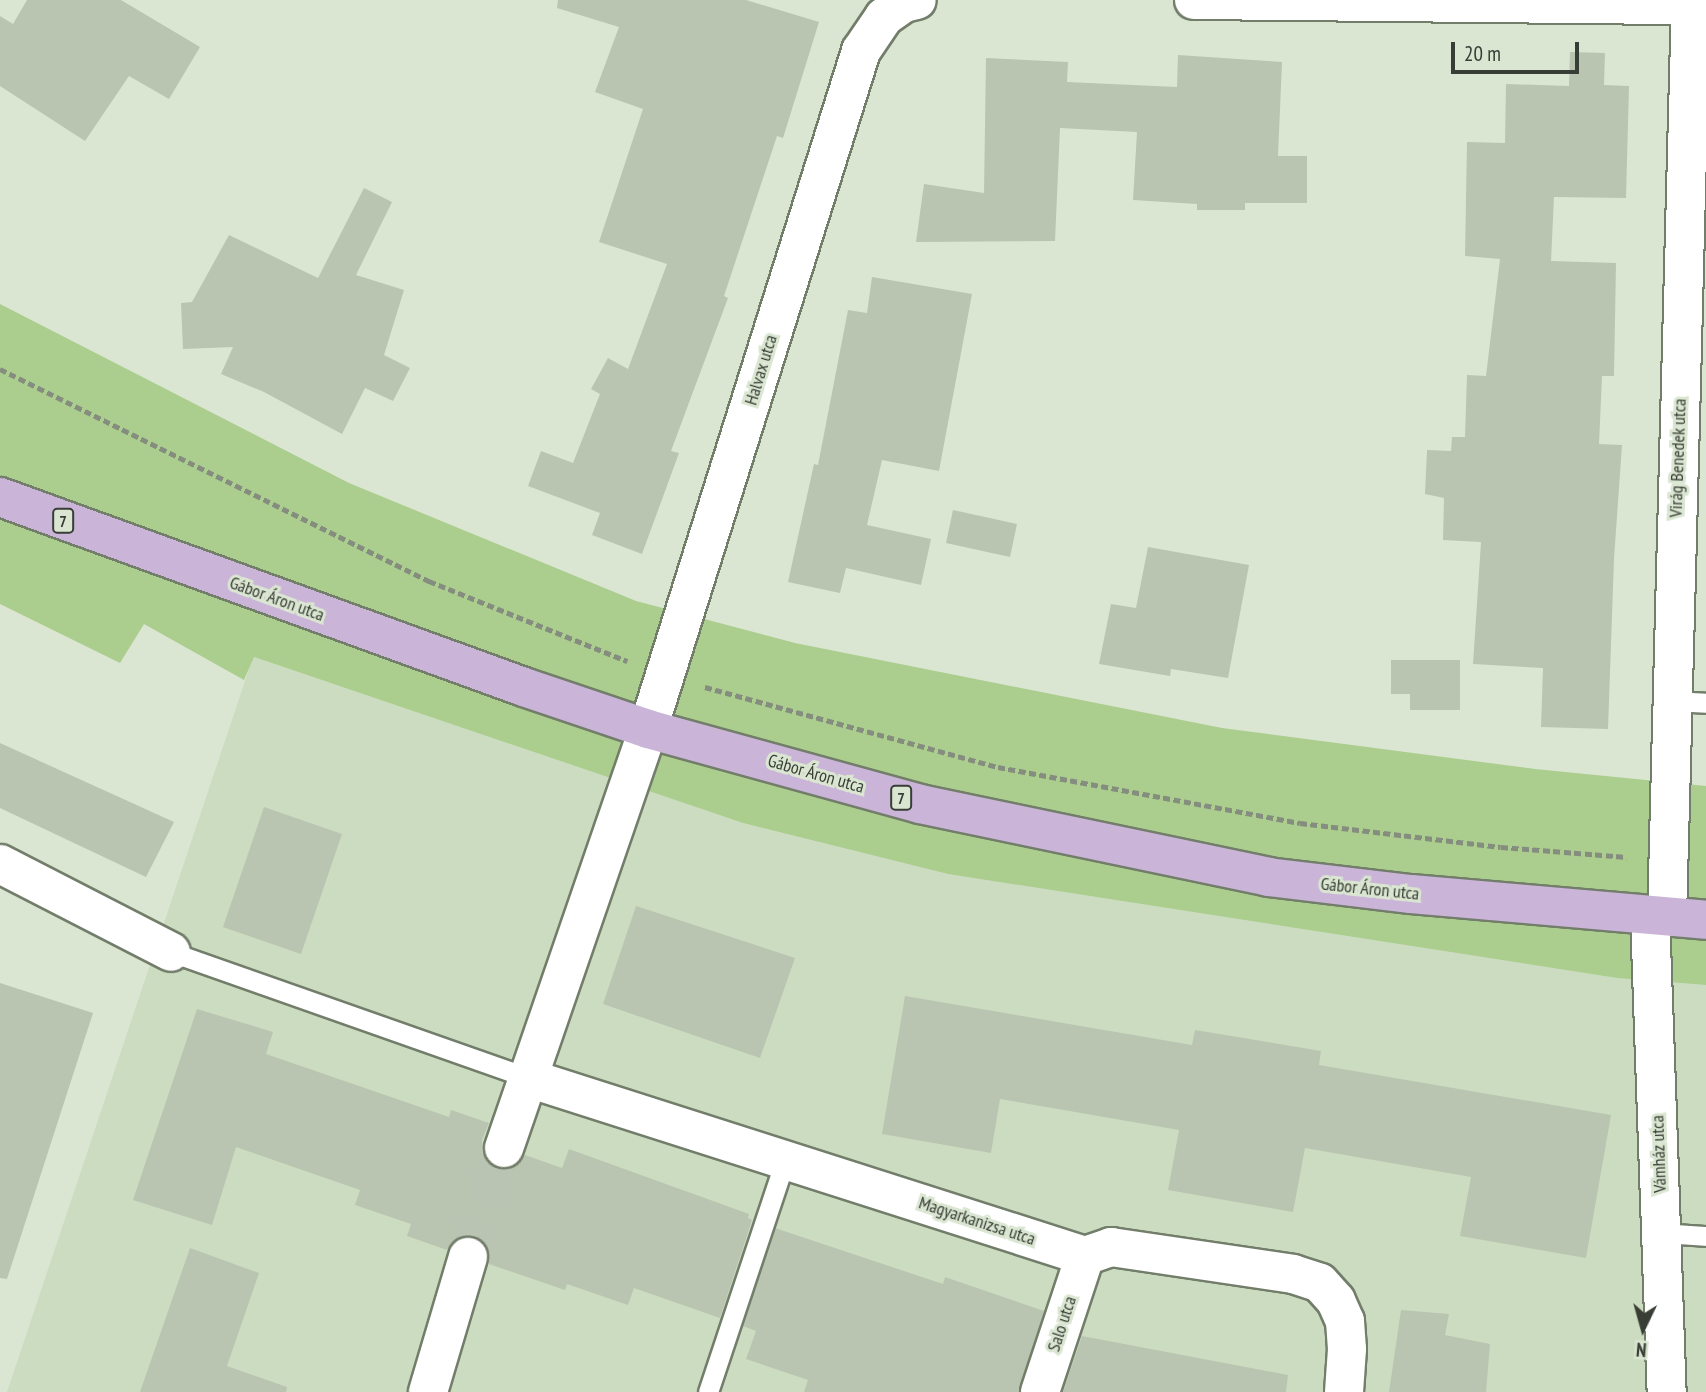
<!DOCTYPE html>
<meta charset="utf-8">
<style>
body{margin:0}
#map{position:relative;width:1706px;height:1392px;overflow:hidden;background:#dae6d1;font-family:"PT Sans Narrow",sans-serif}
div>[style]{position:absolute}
.built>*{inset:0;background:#ccdcc0}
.green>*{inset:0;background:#abcd8e}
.building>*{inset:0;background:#b9c5b0}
.minor-tunnel>*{height:38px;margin-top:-19px;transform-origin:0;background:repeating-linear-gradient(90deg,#bac4b2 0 38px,transparent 0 57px)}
.path>*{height:4.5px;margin-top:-2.25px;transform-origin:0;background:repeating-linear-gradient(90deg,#858d7f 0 7px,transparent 0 10.5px)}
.roads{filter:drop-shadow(2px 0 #727d6a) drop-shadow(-2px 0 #727d6a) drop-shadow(0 2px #727d6a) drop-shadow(0 -2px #727d6a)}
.service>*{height:19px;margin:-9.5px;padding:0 9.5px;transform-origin:9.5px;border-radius:9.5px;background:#fff}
.minor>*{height:38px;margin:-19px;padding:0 19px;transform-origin:19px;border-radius:19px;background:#fff}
.primary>*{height:38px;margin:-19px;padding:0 19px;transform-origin:19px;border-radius:19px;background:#cab5d9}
span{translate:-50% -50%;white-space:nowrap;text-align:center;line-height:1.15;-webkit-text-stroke:6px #dae6d1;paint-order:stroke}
.shield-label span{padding:2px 5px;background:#dae6d1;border:2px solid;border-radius:5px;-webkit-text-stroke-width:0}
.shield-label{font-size:16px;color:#383d35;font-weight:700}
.street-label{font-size:18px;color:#383d35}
.north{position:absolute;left:1608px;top:1294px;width:70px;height:70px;-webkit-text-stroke:5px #dae6d1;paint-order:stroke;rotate:185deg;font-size:19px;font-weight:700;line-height:28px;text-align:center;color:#383d35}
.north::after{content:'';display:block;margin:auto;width:24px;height:32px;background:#383d35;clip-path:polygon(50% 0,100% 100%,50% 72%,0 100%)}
.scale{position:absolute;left:1451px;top:42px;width:128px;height:32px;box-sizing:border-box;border:4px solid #383d35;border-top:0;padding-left:9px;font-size:21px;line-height:24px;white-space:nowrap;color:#383d35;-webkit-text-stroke:5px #dae6d1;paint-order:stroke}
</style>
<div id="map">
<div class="built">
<i style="clip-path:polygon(253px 657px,743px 823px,948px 874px,1617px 978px,1706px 985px,1706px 1392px,7px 1392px)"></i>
</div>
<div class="green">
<i style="clip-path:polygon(0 304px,349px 483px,636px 601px,795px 643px,1222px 728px,1535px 769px,1706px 786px,1706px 985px,1617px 978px,948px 874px,743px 823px,254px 657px,244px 680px,144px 624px,120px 663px,0 604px)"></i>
</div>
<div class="building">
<i style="clip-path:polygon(27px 0,121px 0,200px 47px,169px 99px,129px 76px,85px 141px,0 86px,0 16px,13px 24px)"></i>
<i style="clip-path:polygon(558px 0,746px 0,819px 22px,783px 138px,777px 136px,724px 296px,728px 298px,671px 451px,679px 453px,642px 554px,592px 535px,600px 513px,528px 486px,541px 451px,573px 463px,600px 394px,591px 389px,608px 358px,628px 369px,667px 264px,599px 242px,643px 109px,595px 92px,619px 27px,557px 8px)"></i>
<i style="clip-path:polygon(1570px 52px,1605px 53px,1604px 85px,1629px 86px,1626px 198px,1554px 197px,1551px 261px,1616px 263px,1614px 376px,1602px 376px,1599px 444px,1622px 445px,1614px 559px,1608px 729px,1541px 727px,1543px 668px,1473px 664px,1481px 542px,1443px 540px,1444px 498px,1425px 494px,1427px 450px,1451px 451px,1452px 437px,1465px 437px,1467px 375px,1486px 376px,1500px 259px,1465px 256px,1467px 142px,1505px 143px,1506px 84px,1569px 86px)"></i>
<i style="clip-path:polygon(1178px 55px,1282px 62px,1278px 156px,1307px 156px,1307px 203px,1245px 203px,1245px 210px,1197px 210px,1197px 204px,1133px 200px,1137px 132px,1060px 128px,1055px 241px,916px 242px,924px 184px,984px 193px,986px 58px,1068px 62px,1067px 82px,1177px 87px)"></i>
<i style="clip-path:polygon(364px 188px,392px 202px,356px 275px,404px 290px,384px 355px,410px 368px,393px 401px,365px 388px,342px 434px,264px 392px,221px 374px,233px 347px,183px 349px,181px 303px,192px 302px,229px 235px,318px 278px)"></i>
<i style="clip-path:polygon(872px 277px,972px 294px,939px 471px,882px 460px,867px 525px,931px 539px,921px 585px,846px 568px,840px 593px,788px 582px,814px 464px,818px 465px,848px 310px,867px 313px)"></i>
<i style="clip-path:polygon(953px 510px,1017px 524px,1010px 557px,946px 543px)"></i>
<i style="clip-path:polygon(1148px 547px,1249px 565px,1228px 678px,1171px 669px,1170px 676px,1099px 664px,1111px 604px,1136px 608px)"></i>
<i style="clip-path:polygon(1391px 660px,1460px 660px,1460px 710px,1410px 710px,1410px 694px,1391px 694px)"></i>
<i style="clip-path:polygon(0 743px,174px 822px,146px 877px,0 808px)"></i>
<i style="clip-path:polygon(264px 807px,342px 834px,301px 954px,223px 927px)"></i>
<i style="clip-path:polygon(636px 906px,795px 958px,760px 1058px,603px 1004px)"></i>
<i style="clip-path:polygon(0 983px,93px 1013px,7px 1279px,0 1278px)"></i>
<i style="clip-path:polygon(905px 996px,1192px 1045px,1195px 1030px,1321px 1051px,1319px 1065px,1611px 1115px,1586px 1258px,1460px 1236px,1471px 1177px,1305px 1148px,1293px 1212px,1168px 1190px,1179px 1130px,1000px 1099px,991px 1153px,882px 1134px)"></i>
<i style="clip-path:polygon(197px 1009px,273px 1032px,266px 1054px,449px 1117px,451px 1110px,489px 1123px,482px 1140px,482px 1152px,487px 1162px,496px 1168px,509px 1169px,519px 1164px,525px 1155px,562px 1168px,569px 1149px,749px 1214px,748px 1218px,752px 1220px,720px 1318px,634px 1288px,628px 1305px,567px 1284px,565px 1290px,489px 1264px,489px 1251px,483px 1242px,474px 1236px,462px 1236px,453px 1241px,447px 1250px,407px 1236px,411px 1224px,355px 1205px,360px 1190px,236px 1147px,212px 1225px,133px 1200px)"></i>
<i style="clip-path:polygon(775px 1228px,943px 1284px,945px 1277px,1044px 1311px,1019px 1392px,804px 1392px,808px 1380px,746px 1359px,756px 1331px,743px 1326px)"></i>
<i style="clip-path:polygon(190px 1248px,259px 1273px,227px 1366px,287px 1387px,286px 1392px,140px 1392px)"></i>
<i style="clip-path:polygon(1401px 1310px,1449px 1314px,1445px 1335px,1490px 1344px,1486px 1392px,1389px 1392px)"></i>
<i style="clip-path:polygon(1082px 1336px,1288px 1375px,1286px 1392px,1063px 1392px)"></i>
</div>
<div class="minor-tunnel">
<i style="left:468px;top:1257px;width:115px;rotate:-71.7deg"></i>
</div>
<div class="path">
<i style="left:0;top:369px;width:479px;rotate:26.3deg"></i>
<i style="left:429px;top:581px;width:214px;rotate:22deg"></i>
<i style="left:705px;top:687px;width:304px;rotate:15.3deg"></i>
<i style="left:998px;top:767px;width:307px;rotate:10.5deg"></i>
<i style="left:1300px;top:823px;width:202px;rotate:6.8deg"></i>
<i style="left:1501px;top:847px;width:126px;rotate:4.5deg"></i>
</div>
<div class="roads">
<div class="service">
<i style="left:1671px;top:701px;width:35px;rotate:3deg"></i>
<i style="left:171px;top:952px;width:379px;rotate:19.4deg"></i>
<i style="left:1662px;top:1233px;width:44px;rotate:3.9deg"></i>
<i style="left:708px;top:1392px;width:244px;rotate:-71.6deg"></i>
</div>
<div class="minor">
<i style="left:1194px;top:0;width:497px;rotate:0.6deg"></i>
<i style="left:0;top:864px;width:192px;rotate:27.2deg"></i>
<i style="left:1650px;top:915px;width:477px;rotate:88deg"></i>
<i style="left:1667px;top:917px;width:917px;rotate:-88.5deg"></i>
<i style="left:528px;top:1078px;width:585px;rotate:17.72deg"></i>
<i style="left:1085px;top:1256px;width:28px;rotate:-19deg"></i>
<i style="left:1111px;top:1247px;width:184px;rotate:8.4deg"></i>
<i style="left:1293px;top:1274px;width:28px;rotate:18deg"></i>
<i style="left:1320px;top:1283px;width:24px;rotate:48deg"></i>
<i style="left:1336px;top:1301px;width:22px;rotate:66deg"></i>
<i style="left:1345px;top:1321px;width:28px;rotate:86deg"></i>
<i style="left:1347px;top:1349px;width:43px;rotate:94deg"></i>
<i style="left:504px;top:1148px;width:443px;rotate:-71deg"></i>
<i style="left:648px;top:729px;width:711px;rotate:-72.56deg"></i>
<i style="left:861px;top:51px;width:41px;rotate:-55.9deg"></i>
<i style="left:884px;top:17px;width:24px;rotate:-35deg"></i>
<i style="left:904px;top:3px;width:13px;rotate:-13deg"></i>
<i style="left:428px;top:1392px;width:141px;rotate:-73.5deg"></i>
<i style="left:1040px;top:1392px;width:143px;rotate:-71.7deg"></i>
</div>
<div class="primary">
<i style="left:0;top:497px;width:557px;rotate:19.93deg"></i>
<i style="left:524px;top:687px;width:131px;rotate:18.7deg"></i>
<i style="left:648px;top:729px;width:282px;rotate:15.4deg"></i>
<i style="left:920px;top:804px;width:356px;rotate:11.8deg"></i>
<i style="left:1268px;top:877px;width:144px;rotate:6.8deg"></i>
<i style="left:1411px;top:894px;width:296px;rotate:5deg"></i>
</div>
</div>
<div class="shield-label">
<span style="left:63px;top:521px">7</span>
<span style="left:901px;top:798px">7</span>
</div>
<div class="street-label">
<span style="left:761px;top:370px;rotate:-73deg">Halvax utca</span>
<span style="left:1678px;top:458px;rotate:-88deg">Virág Benedek utca</span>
<span style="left:277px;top:599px;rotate:20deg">Gábor Áron utca</span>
<span style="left:816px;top:774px;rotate:16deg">Gábor Áron utca</span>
<span style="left:1370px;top:889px;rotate:6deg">Gábor Áron utca</span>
<span style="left:1659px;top:1154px;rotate:-92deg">Vámház utca</span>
<span style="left:977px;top:1221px;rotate:18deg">Magyarkanizsa utca</span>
<span style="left:1062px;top:1324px;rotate:-72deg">Salo utca</span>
</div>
<div class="north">N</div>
<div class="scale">20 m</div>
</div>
